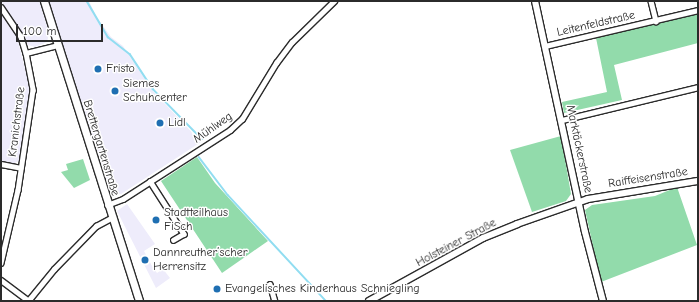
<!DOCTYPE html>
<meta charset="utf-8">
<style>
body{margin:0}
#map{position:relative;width:699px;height:302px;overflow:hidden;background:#fff;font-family:"Comic Neue",sans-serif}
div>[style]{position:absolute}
.built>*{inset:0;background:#eeecfb}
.green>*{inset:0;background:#92dbab}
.stream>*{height:1.5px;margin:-0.75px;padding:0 0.75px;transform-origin:0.75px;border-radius:0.75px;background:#91ddf1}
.roads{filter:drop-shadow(1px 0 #2b2b2b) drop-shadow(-1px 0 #2b2b2b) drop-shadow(0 1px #2b2b2b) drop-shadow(0 -1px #2b2b2b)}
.minor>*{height:4.5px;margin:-2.25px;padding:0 2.25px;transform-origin:2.25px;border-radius:2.25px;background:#fff}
.tertiary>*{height:6px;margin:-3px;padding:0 3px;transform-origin:3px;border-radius:3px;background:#fff}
.secondary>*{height:7px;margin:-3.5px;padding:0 3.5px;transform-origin:3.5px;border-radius:3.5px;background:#fff}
.dots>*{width:11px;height:11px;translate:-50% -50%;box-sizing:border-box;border:2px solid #fff;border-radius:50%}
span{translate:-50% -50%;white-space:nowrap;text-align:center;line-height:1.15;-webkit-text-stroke:3px #fff;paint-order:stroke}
.street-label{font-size:12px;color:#2b2b2b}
.poi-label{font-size:12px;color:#2b2b2b}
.left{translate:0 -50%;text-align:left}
.frame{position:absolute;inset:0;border:2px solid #2b2b2b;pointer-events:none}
.scale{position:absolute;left:16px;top:24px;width:87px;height:18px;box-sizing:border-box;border:2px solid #2b2b2b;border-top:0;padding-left:5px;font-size:12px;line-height:14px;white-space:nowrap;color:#2b2b2b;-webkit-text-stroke:3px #fff;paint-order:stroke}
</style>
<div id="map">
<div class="built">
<i style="clip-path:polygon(1px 1px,39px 1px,49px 33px,47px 42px,35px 47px,28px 45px)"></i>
<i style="clip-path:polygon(48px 1px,89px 1px,96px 16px,111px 37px,123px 46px,152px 90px,201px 142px,121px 194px,111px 192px)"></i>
<i style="clip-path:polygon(1px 13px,17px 37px,30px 89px,22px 156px,19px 161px,12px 164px,1px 161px)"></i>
<i style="clip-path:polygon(127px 204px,155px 244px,144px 251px,152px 266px,157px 273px,163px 269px,170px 278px,156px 288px,117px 211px)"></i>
</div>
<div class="green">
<i style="clip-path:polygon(698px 12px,698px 43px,614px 65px,622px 100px,564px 113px,562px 102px,607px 92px,596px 38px)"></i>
<i style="clip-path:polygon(561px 136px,571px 194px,566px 201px,532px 212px,510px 150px)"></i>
<i style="clip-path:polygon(197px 157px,215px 183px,268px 241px,222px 273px,161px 181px)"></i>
<i style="clip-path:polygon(83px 159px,90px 180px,74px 188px,61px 172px,68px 170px,66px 164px)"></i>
<i style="clip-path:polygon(677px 187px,697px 245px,601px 282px,585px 210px,592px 205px,655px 196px)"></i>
</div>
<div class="stream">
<i style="left:87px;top:1px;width:42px;rotate:59.7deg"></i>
<i style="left:108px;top:37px;width:28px;rotate:38deg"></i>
<i style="left:130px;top:54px;width:42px;rotate:56.7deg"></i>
<i style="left:153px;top:89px;width:70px;rotate:45.6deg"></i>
<i style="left:199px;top:157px;width:48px;rotate:52.7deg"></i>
<i style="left:228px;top:195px;width:144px;rotate:47.2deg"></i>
</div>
<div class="roads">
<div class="minor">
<i style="left:651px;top:1px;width:21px;rotate:76deg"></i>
<i style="left:1px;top:7px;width:36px;rotate:56deg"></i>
<i style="left:21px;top:37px;width:17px;rotate:73deg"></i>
<i style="left:26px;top:53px;width:38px;rotate:79deg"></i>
<i style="left:33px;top:90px;width:101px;rotate:98.5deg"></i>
<i style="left:18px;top:190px;width:75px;rotate:103.1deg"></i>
<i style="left:545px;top:46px;width:157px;rotate:-13.2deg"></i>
<i style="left:26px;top:53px;width:33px;rotate:-14deg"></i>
<i style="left:562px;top:120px;width:140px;rotate:-13.6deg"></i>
<i style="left:1px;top:164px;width:20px;rotate:11deg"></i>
<i style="left:150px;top:181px;width:63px;rotate:57.3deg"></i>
<i style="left:184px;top:234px;width:12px;rotate:149deg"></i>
<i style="left:107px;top:205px;width:17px;rotate:-21deg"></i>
<i style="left:123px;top:199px;width:127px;rotate:-32.8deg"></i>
<i style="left:230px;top:130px;width:16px;rotate:-43deg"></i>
<i style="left:242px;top:119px;width:66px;rotate:-58.7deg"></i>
<i style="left:276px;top:63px;width:26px;rotate:-53deg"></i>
<i style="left:292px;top:42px;width:59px;rotate:-44.3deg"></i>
<i style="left:1px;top:280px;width:35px;rotate:37deg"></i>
<i style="left:270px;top:284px;width:18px;rotate:74deg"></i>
<i style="left:28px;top:301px;width:41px;rotate:-50.9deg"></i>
<i style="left:54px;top:269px;width:60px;rotate:-45.7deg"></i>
<i style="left:96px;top:226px;width:17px;rotate:-28deg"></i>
</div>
<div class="tertiary">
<i style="left:535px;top:1px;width:236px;rotate:77.8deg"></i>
<i style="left:585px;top:232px;width:71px;rotate:75.4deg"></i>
<i style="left:369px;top:301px;width:130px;rotate:-28.9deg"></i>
<i style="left:483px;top:238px;width:37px;rotate:-22deg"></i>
<i style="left:517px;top:224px;width:75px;rotate:-19.4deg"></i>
<i style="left:588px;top:199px;width:111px;rotate:-9.3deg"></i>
</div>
<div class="secondary">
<i style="left:44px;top:1px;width:315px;rotate:72.4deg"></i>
</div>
</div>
<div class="dots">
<i style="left:98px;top:69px;background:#1f6fb2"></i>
<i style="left:115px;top:91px;background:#1f6fb2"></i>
<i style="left:160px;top:123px;background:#1f6fb2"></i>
<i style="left:156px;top:220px;background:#1f6fb2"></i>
<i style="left:145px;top:260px;background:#1f6fb2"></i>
<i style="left:217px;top:289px;background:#1f6fb2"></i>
</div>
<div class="street-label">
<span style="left:596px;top:24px;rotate:-13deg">Leitenfeldstraße</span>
<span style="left:17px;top:122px;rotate:-83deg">Kranichstraße</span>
<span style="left:213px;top:128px;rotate:-35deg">Mühlweg</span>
<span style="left:101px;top:148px;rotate:73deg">Brettergartenstraße</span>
<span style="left:579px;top:149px;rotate:78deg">Marktäckerstraße</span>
<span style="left:648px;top:178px;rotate:-9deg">Raiffeisenstraße</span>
<span style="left:456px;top:243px;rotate:-28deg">Holsteiner Straße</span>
</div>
<div class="poi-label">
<span class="left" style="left:106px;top:69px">Fristo</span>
<span class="left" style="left:123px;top:91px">Siemes<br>Schuhcenter</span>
<span class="left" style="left:168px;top:123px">Lidl</span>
<span class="left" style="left:164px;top:220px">Stadtteilhaus<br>FiSch</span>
<span class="left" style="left:153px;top:260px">Dannreuther’scher<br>Herrensitz</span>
<span class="left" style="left:225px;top:289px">Evangelisches Kinderhaus Schniegling</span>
</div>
<div class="frame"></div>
<div class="scale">100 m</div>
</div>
